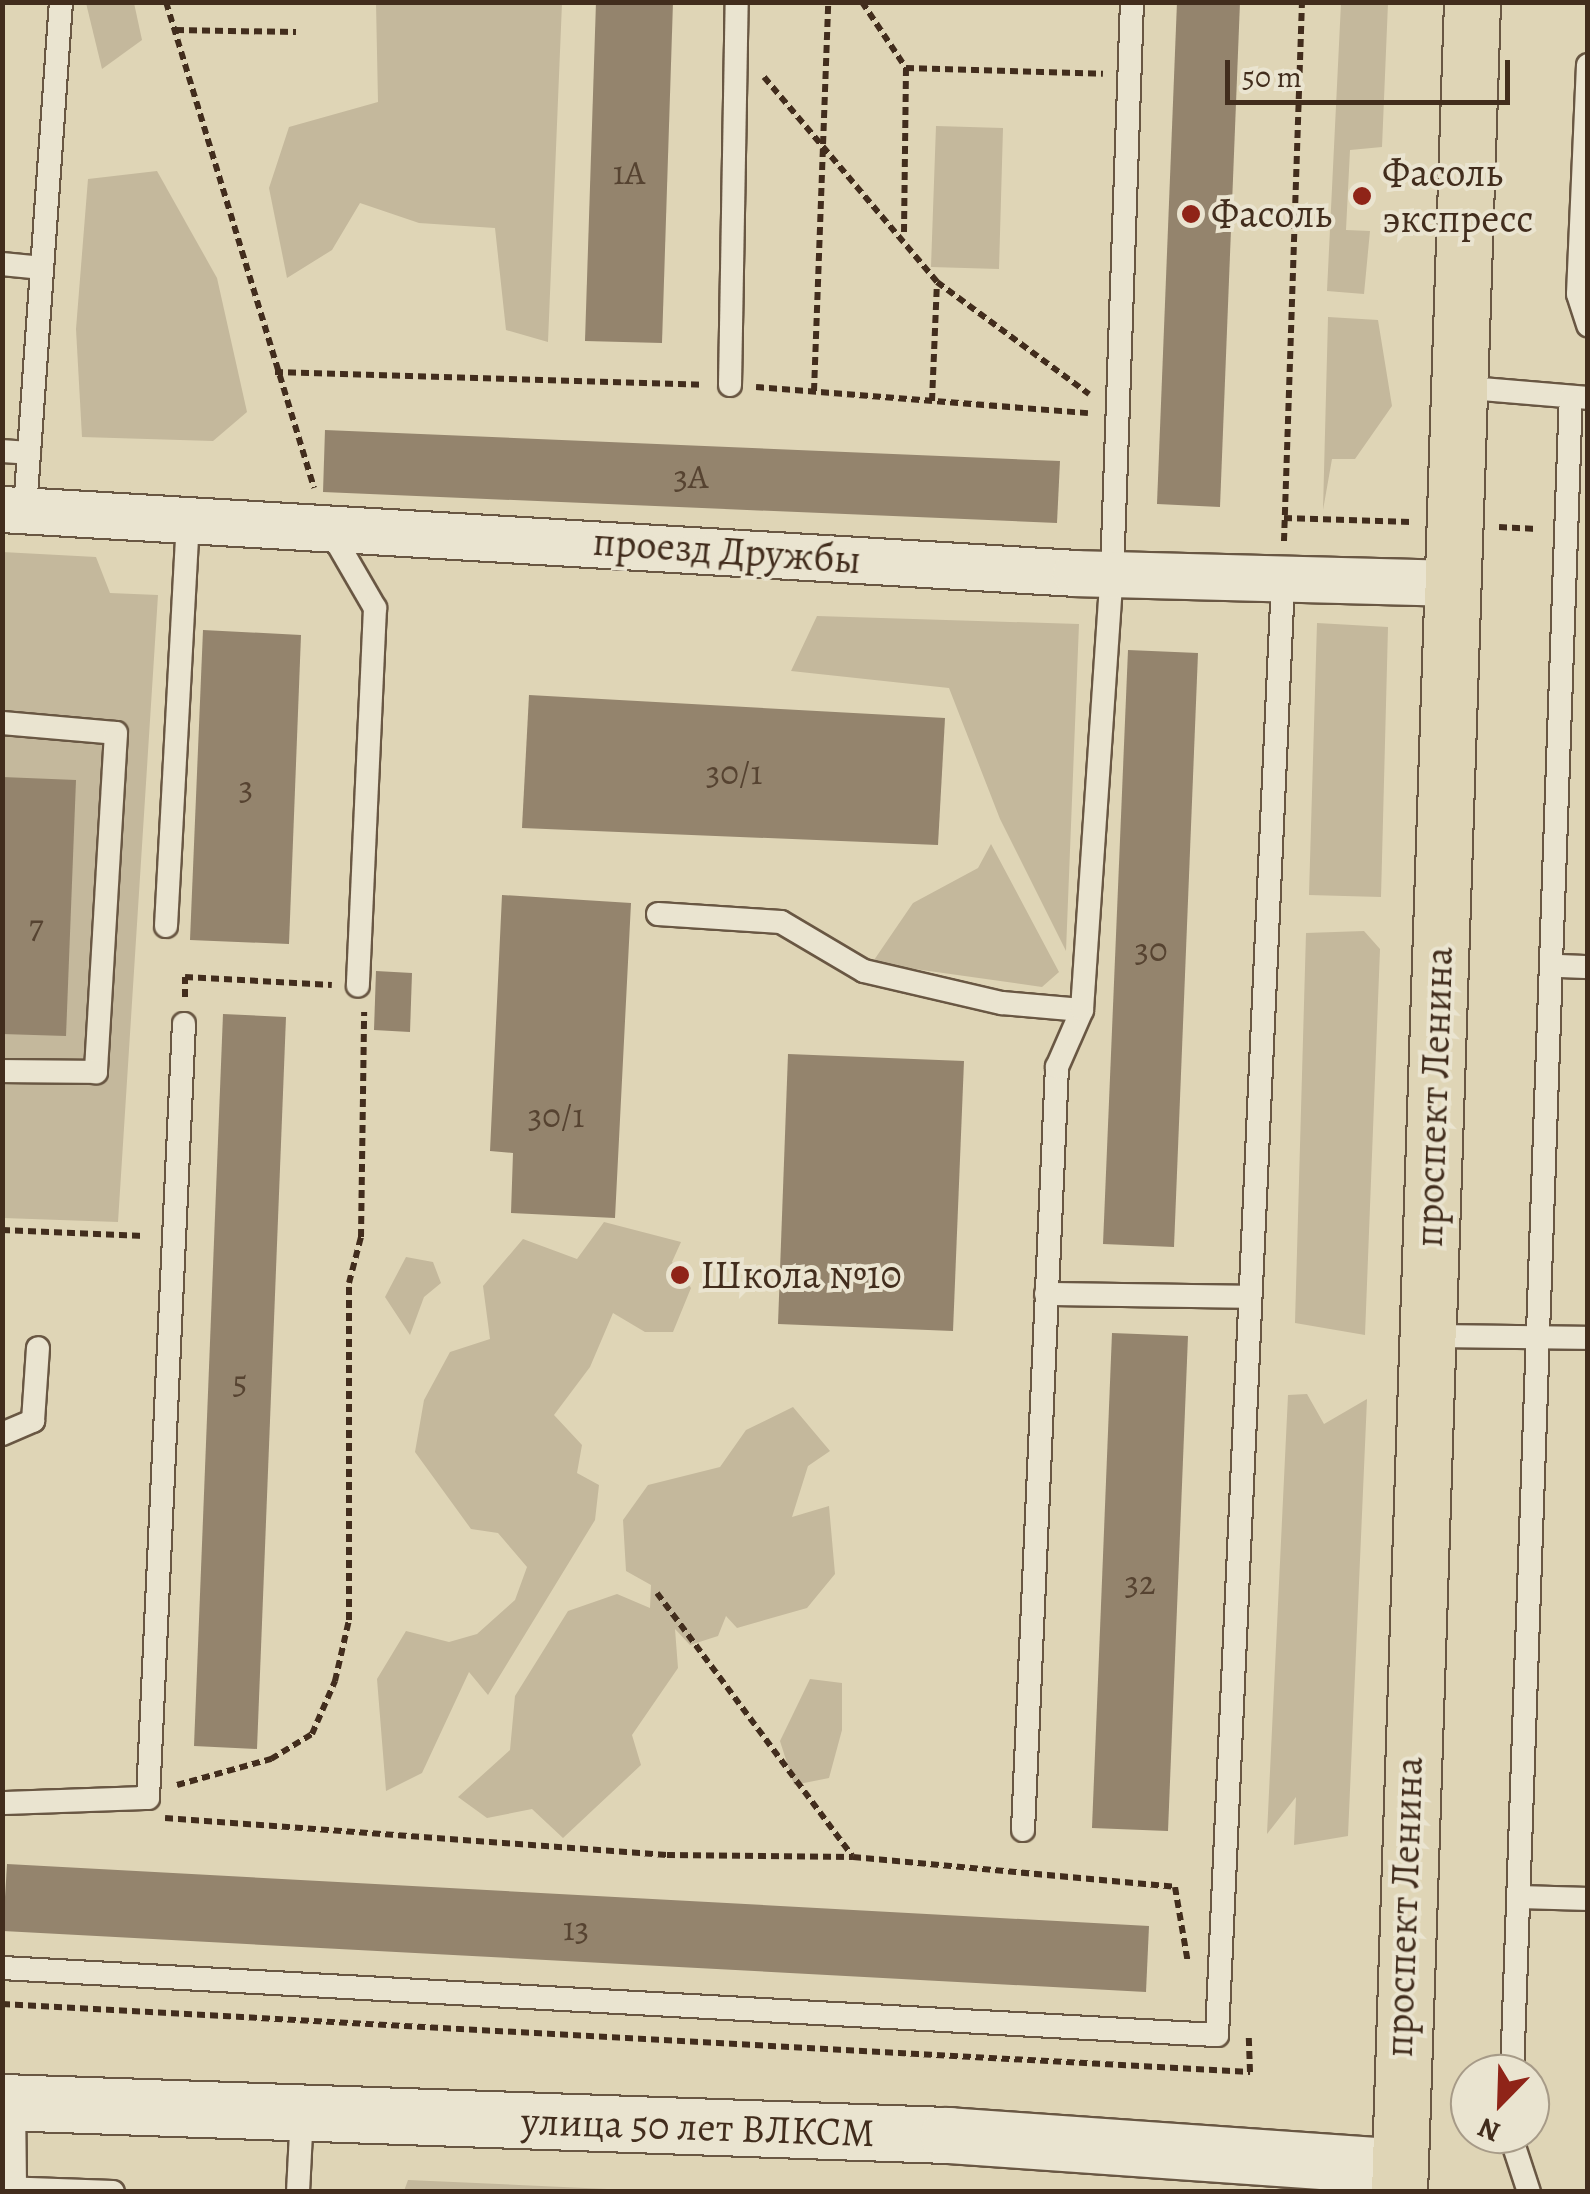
<!DOCTYPE html>
<meta charset="utf-8">
<style>
body{margin:0}
#map{position:relative;width:1590px;height:2194px;overflow:hidden;background:#dfd5b6;font-family:Alegreya,serif}
div>[style]{position:absolute}
.green>*{inset:0;background:#c4b89c}
.building>*{inset:0;background:#94846d}
.path>*{height:6px;margin-top:-3px;transform-origin:0;background:repeating-linear-gradient(90deg,#422d1d 0 8px,transparent 0 13px)}
.roads{filter:drop-shadow(2px 0 #695743) drop-shadow(-2px 0 #695743) drop-shadow(0 2px #695743) drop-shadow(0 -2px #695743)}
.service>*{height:22px;margin:-11px;padding:0 11px;transform-origin:11px;border-radius:11px;background:#eae4d0}
.minor>*{height:45px;margin:-22.5px;padding:0 22.5px;transform-origin:22.5px;border-radius:22.5px;background:#eae4d0}
.secondary>*{height:55px;margin:-27.5px;padding:0 27.5px;transform-origin:27.5px;border-radius:27.5px;background:#eae4d0}
.primary>*{height:55px;margin:-27.5px;padding:0 27.5px;transform-origin:27.5px;border-radius:27.5px;background:#dfd5b6}
.dots>*{width:28px;height:28px;translate:-50% -50%;box-sizing:border-box;border:5px solid #eae4d0;border-radius:50%}
span{translate:-50% -50%;white-space:nowrap;text-align:center;line-height:1.15;-webkit-text-stroke:8px #eae4d0;paint-order:stroke}
.number-label{font-size:35px;color:#564331}
.number-label span{-webkit-text-stroke-width:0}
.poi-label{font-size:40px;color:#422d1d}
.left{translate:0 -50%;text-align:left}
.street-label{font-size:40px;color:#422d1d}
.frame{position:absolute;inset:0;border:5px solid #422d1d;pointer-events:none}
.north{position:absolute;left:1450px;top:2054px;width:100px;height:100px;box-sizing:border-box;background:#eae4d0;border:2px solid #a79b88;border-radius:50%;rotate:203deg;font-size:28px;font-weight:700;line-height:40px;text-align:center;color:#422d1d}
.north::after{content:'';display:block;margin:auto;width:35px;height:45px;background:#8f2418;clip-path:polygon(50% 0,100% 100%,50% 72%,0 100%)}
.scale{position:absolute;left:1225px;top:60px;width:285px;height:45px;box-sizing:border-box;border:5px solid #422d1d;border-top:0;padding-left:12px;font-size:30px;line-height:35px;white-space:nowrap;color:#422d1d;-webkit-text-stroke:8px #eae4d0;paint-order:stroke}
</style>
<div id="map">
<div class="green">
<i style="clip-path:polygon(86px 3px,134px 3px,142px 40px,102px 69px)"></i>
<i style="clip-path:polygon(376px 3px,562px 3px,548px 342px,506px 330px,495px 228px,419px 223px,360px 203px,332px 250px,287px 278px,269px 188px,289px 127px,378px 102px)"></i>
<i style="clip-path:polygon(1341px 3px,1388px 3px,1382px 147px,1350px 150px,1346px 230px,1370px 231px,1364px 294px,1327px 291px)"></i>
<i style="clip-path:polygon(936px 126px,1003px 128px,999px 269px,931px 267px)"></i>
<i style="clip-path:polygon(157px 171px,217px 278px,247px 412px,213px 441px,82px 437px,76px 329px,88px 179px)"></i>
<i style="clip-path:polygon(1328px 317px,1378px 320px,1392px 406px,1355px 459px,1332px 459px,1323px 510px)"></i>
<i style="clip-path:polygon(2px 552px,96px 557px,110px 593px,158px 595px,118px 1222px,3px 1218px)"></i>
<i style="clip-path:polygon(817px 616px,1079px 624px,1066px 951px,1000px 819px,949px 688px,791px 671px)"></i>
<i style="clip-path:polygon(1317px 623px,1388px 627px,1381px 897px,1309px 895px)"></i>
<i style="clip-path:polygon(991px 844px,1059px 972px,1042px 987px,872px 963px,913px 903px,978px 868px)"></i>
<i style="clip-path:polygon(1364px 931px,1380px 949px,1365px 1335px,1295px 1323px,1306px 933px)"></i>
<i style="clip-path:polygon(604px 1222px,681px 1242px,672px 1262px,691px 1288px,673px 1332px,645px 1332px,613px 1313px,590px 1367px,554px 1415px,582px 1445px,577px 1473px,599px 1485px,595px 1520px,488px 1695px,469px 1672px,422px 1773px,386px 1791px,377px 1679px,406px 1631px,449px 1642px,477px 1634px,515px 1600px,527px 1567px,498px 1533px,471px 1529px,415px 1452px,424px 1400px,450px 1352px,490px 1339px,483px 1286px,523px 1239px,577px 1259px)"></i>
<i style="clip-path:polygon(406px 1257px,433px 1262px,441px 1283px,424px 1297px,410px 1335px,385px 1297px)"></i>
<i style="clip-path:polygon(1307px 1394px,1324px 1424px,1367px 1399px,1348px 1836px,1294px 1845px,1296px 1797px,1267px 1834px,1288px 1395px)"></i>
<i style="clip-path:polygon(793px 1407px,830px 1451px,808px 1466px,792px 1517px,829px 1506px,835px 1574px,807px 1608px,737px 1628px,726px 1616px,718px 1636px,690px 1645px,675px 1629px,678px 1668px,632px 1735px,641px 1765px,563px 1838px,532px 1809px,487px 1818px,458px 1797px,510px 1750px,515px 1696px,568px 1611px,617px 1594px,650px 1608px,651px 1585px,626px 1571px,623px 1520px,648px 1485px,720px 1467px,746px 1430px)"></i>
<i style="clip-path:polygon(810px 1679px,842px 1683px,842px 1730px,829px 1778px,794px 1785px,780px 1741px)"></i>
<i style="clip-path:polygon(408px 2180px,651px 2191px,404px 2191px)"></i>
</div>
<div class="building">
<i style="clip-path:polygon(596px 2px,673px 2px,662px 343px,585px 341px)"></i>
<i style="clip-path:polygon(1177px 2px,1240px 2px,1220px 507px,1157px 504px)"></i>
<i style="clip-path:polygon(325px 430px,1060px 461px,1057px 523px,323px 492px)"></i>
<i style="clip-path:polygon(203px 630px,301px 635px,289px 944px,190px 940px)"></i>
<i style="clip-path:polygon(1128px 650px,1198px 653px,1174px 1247px,1103px 1244px)"></i>
<i style="clip-path:polygon(529px 695px,945px 718px,938px 845px,522px 828px)"></i>
<i style="clip-path:polygon(2px 777px,76px 780px,66px 1036px,2px 1034px)"></i>
<i style="clip-path:polygon(502px 895px,631px 903px,615px 1218px,511px 1213px,513px 1153px,490px 1151px)"></i>
<i style="clip-path:polygon(376px 971px,412px 973px,410px 1032px,374px 1030px)"></i>
<i style="clip-path:polygon(223px 1014px,286px 1017px,257px 1749px,194px 1746px)"></i>
<i style="clip-path:polygon(788px 1054px,964px 1061px,953px 1331px,778px 1324px)"></i>
<i style="clip-path:polygon(1112px 1333px,1188px 1336px,1168px 1831px,1092px 1828px)"></i>
<i style="clip-path:polygon(7px 1864px,1149px 1926px,1146px 1992px,3px 1931px)"></i>
</div>
<div class="path">
<i style="left:166px;top:2px;width:508px;rotate:73.06deg"></i>
<i style="left:862px;top:2px;width:79px;rotate:56.3deg"></i>
<i style="left:906px;top:68px;width:165px;rotate:90.7deg"></i>
<i style="left:176px;top:30px;width:120px;rotate:1deg"></i>
<i style="left:906px;top:68px;width:197px;rotate:1.7deg"></i>
<i style="left:764px;top:77px;width:268px;rotate:49.8deg"></i>
<i style="left:937px;top:282px;width:189px;rotate:36.4deg"></i>
<i style="left:275px;top:372px;width:429px;rotate:1.7deg"></i>
<i style="left:756px;top:387px;width:333px;rotate:4.5deg"></i>
<i style="left:814px;top:391px;width:389px;rotate:-87.9deg"></i>
<i style="left:932px;top:401px;width:117px;rotate:-87.6deg"></i>
<i style="left:1284px;top:518px;width:127px;rotate:1.8deg"></i>
<i style="left:1499px;top:527px;width:37px;rotate:3deg"></i>
<i style="left:1284px;top:541px;width:539px;rotate:-88.09deg"></i>
<i style="left:185px;top:997px;width:20px;rotate:-90deg"></i>
<i style="left:185px;top:977px;width:147px;rotate:3.1deg"></i>
<i style="left:2px;top:1230px;width:142px;rotate:2.4deg"></i>
<i style="left:657px;top:1593px;width:327px;rotate:53.4deg"></i>
<i style="left:177px;top:1785px;width:98px;rotate:-15.5deg"></i>
<i style="left:271px;top:1759px;width:48px;rotate:-31.4deg"></i>
<i style="left:312px;top:1734px;width:58px;rotate:-66.5deg"></i>
<i style="left:335px;top:1681px;width:63px;rotate:-77.1deg"></i>
<i style="left:349px;top:1620px;width:337px;rotate:-90deg"></i>
<i style="left:349px;top:1283px;width:48px;rotate:-75.4deg"></i>
<i style="left:361px;top:1237px;width:225px;rotate:-89.2deg"></i>
<i style="left:165px;top:1818px;width:503px;rotate:4.22deg"></i>
<i style="left:667px;top:1855px;width:186px;rotate:0.6deg"></i>
<i style="left:853px;top:1857px;width:323px;rotate:5.3deg"></i>
<i style="left:1175px;top:1887px;width:77px;rotate:80.3deg"></i>
<i style="left:2px;top:2004px;width:1250px;rotate:3.12deg"></i>
<i style="left:1250px;top:2072px;width:35px;rotate:-92deg"></i>
</div>
<div class="roads">
<div class="service">
<i style="left:1588px;top:65px;width:229px;rotate:92.5deg"></i>
<i style="left:1578px;top:294px;width:33px;rotate:72deg"></i>
<i style="left:2px;top:264px;width:40px;rotate:5.7deg"></i>
<i style="left:730px;top:385px;width:383px;rotate:-89deg"></i>
<i style="left:1457px;top:387px;width:131px;rotate:4.8deg"></i>
<i style="left:2px;top:451px;width:27px;rotate:4deg"></i>
<i style="left:25px;top:509px;width:508px;rotate:-85.94deg"></i>
<i style="left:328px;top:527px;width:94px;rotate:59.9deg"></i>
<i style="left:375px;top:608px;width:378px;rotate:92.6deg"></i>
<i style="left:2px;top:723px;width:114px;rotate:5deg"></i>
<i style="left:116px;top:733px;width:340px;rotate:93.4deg"></i>
<i style="left:96px;top:1072px;width:94px;rotate:-179.4deg"></i>
<i style="left:658px;top:914px;width:123px;rotate:3.7deg"></i>
<i style="left:781px;top:922px;width:96px;rotate:30.6deg"></i>
<i style="left:864px;top:971px;width:142px;rotate:13.1deg"></i>
<i style="left:1002px;top:1003px;width:80px;rotate:5deg"></i>
<i style="left:166px;top:926px;width:405px;rotate:-86.9deg"></i>
<i style="left:1558px;top:966px;width:30px;rotate:2deg"></i>
<i style="left:1046px;top:1294px;width:204px;rotate:0.8deg"></i>
<i style="left:1426px;top:1336px;width:162px;rotate:0.7deg"></i>
<i style="left:2px;top:1434px;width:34px;rotate:-23deg"></i>
<i style="left:33px;top:1421px;width:73px;rotate:-86.1deg"></i>
<i style="left:2px;top:1803px;width:146px;rotate:-2deg"></i>
<i style="left:148px;top:1798px;width:775px;rotate:-87.34deg"></i>
<i style="left:1023px;top:1830px;width:764px;rotate:-87.45deg"></i>
<i style="left:1057px;top:1067px;width:62px;rotate:-66.3deg"></i>
<i style="left:1082px;top:1010px;width:437px;rotate:-86.1deg"></i>
<i style="left:1112px;top:574px;width:572px;rotate:-88deg"></i>
<i style="left:1521px;top:1897px;width:67px;rotate:1.7deg"></i>
<i style="left:2px;top:1968px;width:1217px;rotate:3.16deg"></i>
<i style="left:1217px;top:2035px;width:1457px;rotate:-87.4deg"></i>
<i style="left:1512px;top:2074px;width:1678px;rotate:-87.99deg"></i>
<i style="left:14px;top:2103px;width:85px;rotate:89.3deg"></i>
<i style="left:1510px;top:2134px;width:61px;rotate:71.9deg"></i>
<i style="left:2px;top:2188px;width:111px;rotate:2.1deg"></i>
<i style="left:298px;top:2192px;width:78px;rotate:-87.1deg"></i>
</div>
<div class="minor">
<i style="left:2px;top:509px;width:1075px;rotate:3.41deg"></i>
<i style="left:1075px;top:573px;width:377px;rotate:1.5deg"></i>
</div>
<div class="secondary">
<i style="left:2px;top:2102px;width:947px;rotate:2deg"></i>
<i style="left:948px;top:2135px;width:447px;rotate:4deg"></i>
</div>
<div class="primary">
<i style="left:1399px;top:2192px;width:2191px;rotate:-88.09deg"></i>
</div>
</div>
<div class="dots">
<i style="left:1362px;top:196px;background:#8f2418"></i>
<i style="left:1191px;top:214px;background:#8f2418"></i>
<i style="left:680px;top:1275px;background:#8f2418"></i>
</div>
<div class="number-label">
<span style="left:629px;top:172px">1А</span>
<span style="left:691px;top:476px">3А</span>
<span style="left:734px;top:772px">30/1</span>
<span style="left:246px;top:787px">3</span>
<span style="left:36px;top:926px">7</span>
<span style="left:1151px;top:949px">30</span>
<span style="left:556px;top:1115px">30/1</span>
<span style="left:240px;top:1381px">5</span>
<span style="left:1140px;top:1582px">32</span>
<span style="left:576px;top:1928px">13</span>
</div>
<div class="poi-label">
<span class="left" style="left:1382px;top:196px">Фасоль<br>экспресс</span>
<span class="left" style="left:1211px;top:214px">Фасоль</span>
<span class="left" style="left:700px;top:1275px">Школа №10</span>
</div>
<div class="street-label">
<span style="left:727px;top:551px;rotate:4deg">проезд Дружбы</span>
<span style="left:1434px;top:1097px;rotate:-88deg">проспект Ленина</span>
<span style="left:1404px;top:1907px;rotate:-88deg">проспект Ленина</span>
<span style="left:698px;top:2127px;rotate:2deg">улица 50 лет ВЛКСМ</span>
</div>
<div class="frame"></div>
<div class="north">N</div>
<div class="scale">50 m</div>
</div>
